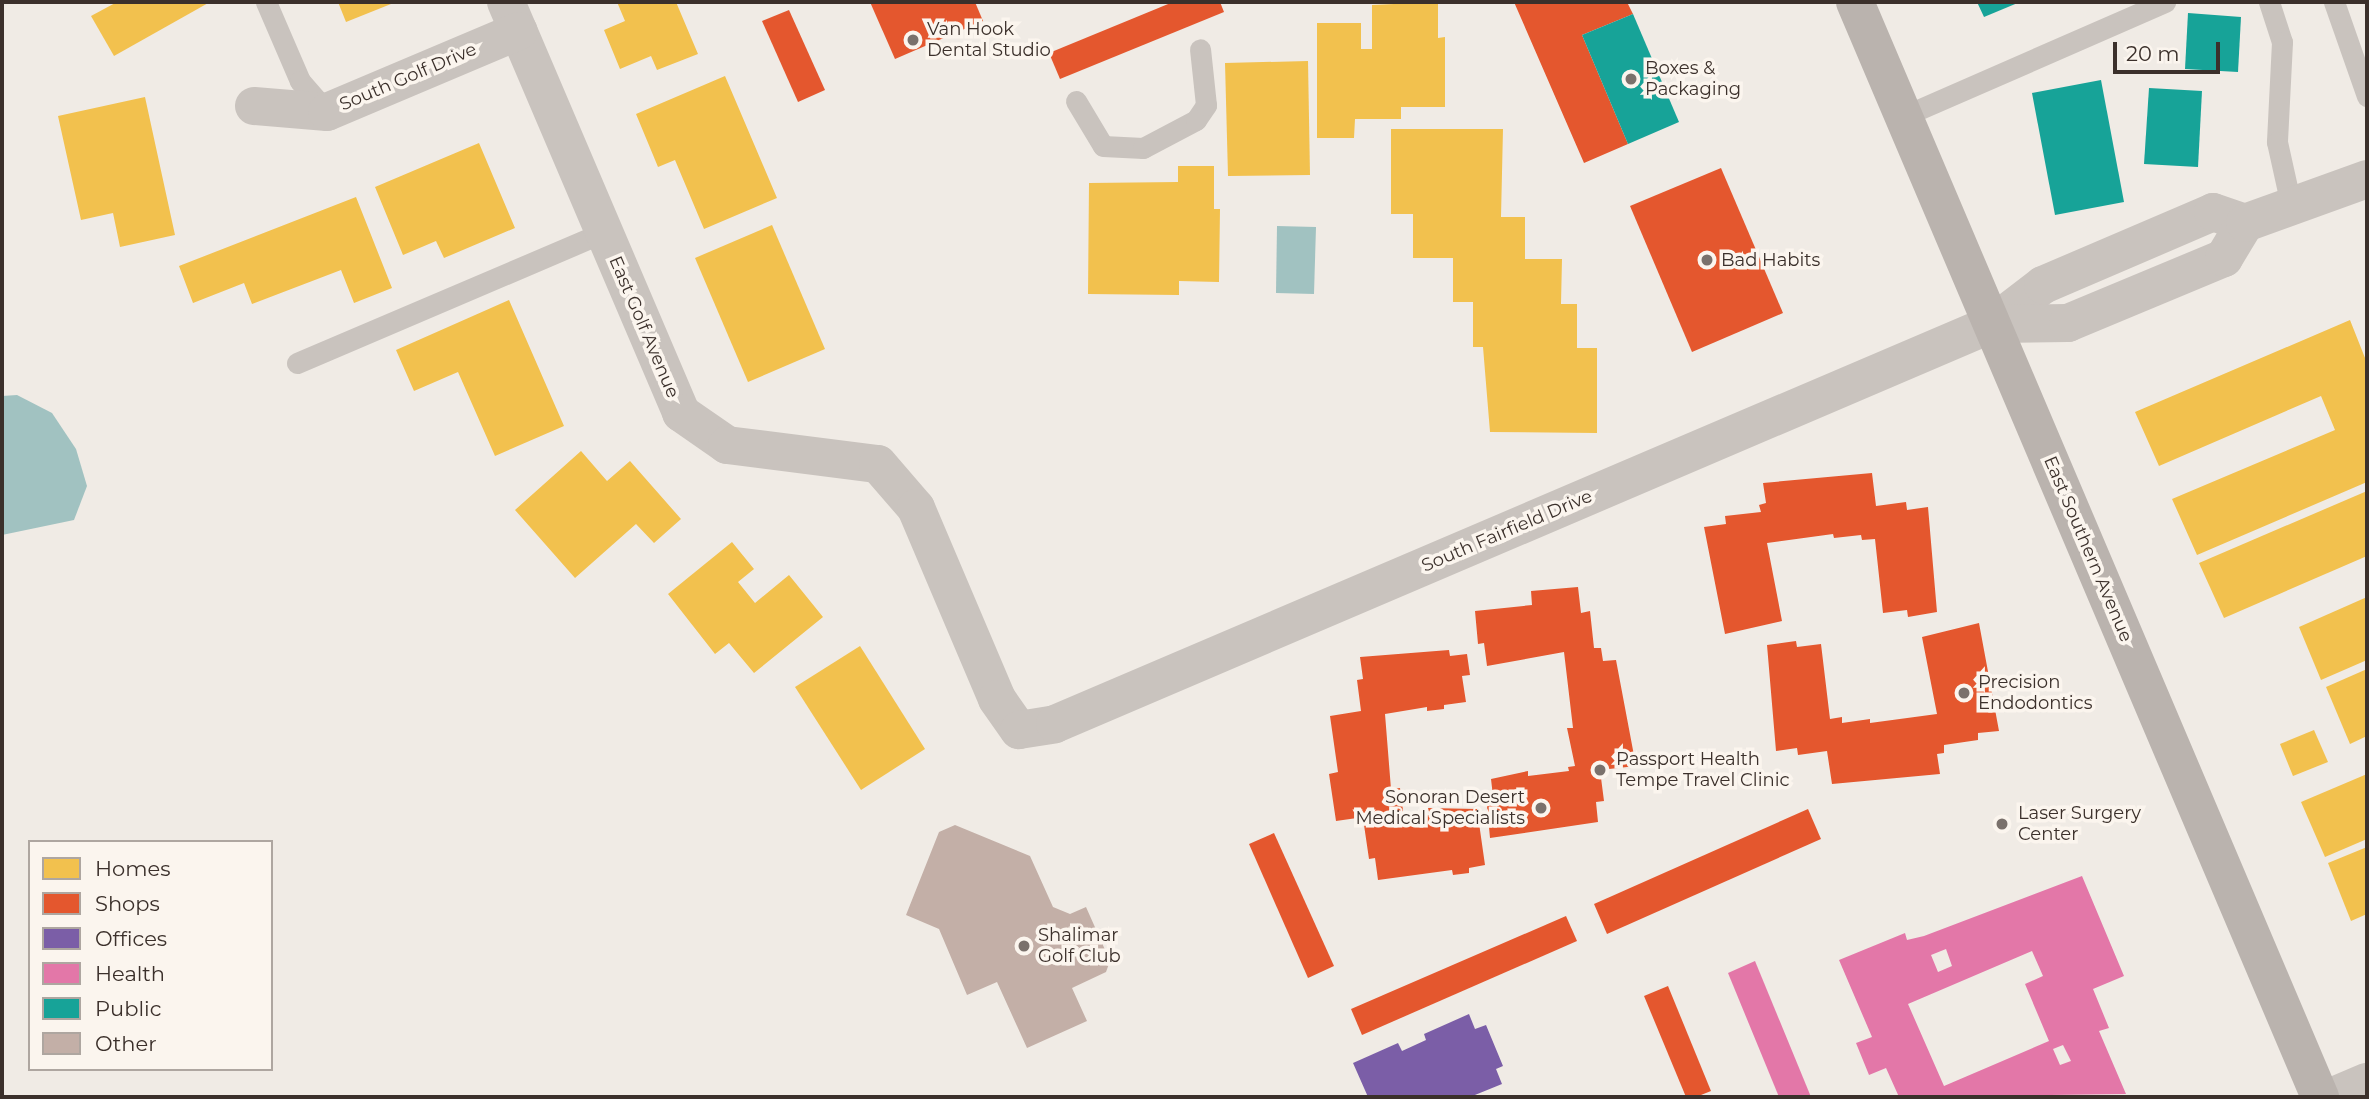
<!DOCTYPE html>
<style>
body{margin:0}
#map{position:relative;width:2369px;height:1099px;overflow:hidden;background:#f0ebe5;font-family:Montserrat,sans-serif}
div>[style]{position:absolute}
.water>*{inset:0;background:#a1c2c1}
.homes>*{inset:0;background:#f2c14e}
.shops>*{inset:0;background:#e4572e}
.offices>*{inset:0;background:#7b5ea7}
.health>*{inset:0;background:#e377a8}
.public>*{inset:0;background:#17a398}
.building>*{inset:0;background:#c3afa7}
.lane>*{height:21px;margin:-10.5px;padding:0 10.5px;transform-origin:10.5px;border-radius:10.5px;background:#c9c3be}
.street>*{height:38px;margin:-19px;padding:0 19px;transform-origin:19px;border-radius:19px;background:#c9c3be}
.secondary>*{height:38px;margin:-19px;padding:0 19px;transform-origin:19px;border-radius:19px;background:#bab3ae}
.dots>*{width:19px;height:19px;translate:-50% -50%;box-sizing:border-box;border:4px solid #fbf5ee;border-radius:50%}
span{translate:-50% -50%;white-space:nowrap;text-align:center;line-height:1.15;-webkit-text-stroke:7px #fbf5ee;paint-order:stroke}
.poi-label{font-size:18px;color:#3b302b}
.left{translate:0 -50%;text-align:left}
.right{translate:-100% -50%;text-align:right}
.street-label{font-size:18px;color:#3b302b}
.frame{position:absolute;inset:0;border:4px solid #3b302b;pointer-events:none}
.legend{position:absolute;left:28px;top:840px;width:245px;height:231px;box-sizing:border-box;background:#fbf5ee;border:2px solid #aea6a0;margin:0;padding:9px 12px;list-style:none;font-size:21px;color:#3b302b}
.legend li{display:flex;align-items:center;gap:14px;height:35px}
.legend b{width:35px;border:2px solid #aea6a0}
.scale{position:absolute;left:2113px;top:42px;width:107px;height:32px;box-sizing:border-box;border:4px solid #3b302b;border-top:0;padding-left:9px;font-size:21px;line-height:24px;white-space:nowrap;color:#3b302b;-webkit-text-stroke:5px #fbf5ee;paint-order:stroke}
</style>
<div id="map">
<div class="water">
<i style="clip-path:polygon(1277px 226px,1316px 227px,1314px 294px,1276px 293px)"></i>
<i style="clip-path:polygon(17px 395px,52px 413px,76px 449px,87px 486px,74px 520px,2px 535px,2px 396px)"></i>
</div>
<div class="homes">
<i style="clip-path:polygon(117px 2px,210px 2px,114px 56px,91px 16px)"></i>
<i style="clip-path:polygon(338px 2px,396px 2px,346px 22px)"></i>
<i style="clip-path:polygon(617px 2px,676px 2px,698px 54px,657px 70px,651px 56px,620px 69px,604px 30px,625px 21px)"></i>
<i style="clip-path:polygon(1438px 2px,1438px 38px,1445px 37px,1445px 107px,1401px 107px,1401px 119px,1355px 119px,1354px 138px,1317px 138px,1317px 23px,1361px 23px,1361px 49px,1372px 49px,1372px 5px)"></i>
<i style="clip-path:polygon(1308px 61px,1310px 175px,1228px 176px,1225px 63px)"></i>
<i style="clip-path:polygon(725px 76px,777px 198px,704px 229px,675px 160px,658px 167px,636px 114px)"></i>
<i style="clip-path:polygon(145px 97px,175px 235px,120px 247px,113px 213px,81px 220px,58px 116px)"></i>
<i style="clip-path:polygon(1391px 129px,1503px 129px,1501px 217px,1525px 217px,1525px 259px,1562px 259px,1561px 304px,1577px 304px,1577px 348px,1597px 348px,1597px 433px,1490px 432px,1483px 347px,1473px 347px,1473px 302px,1453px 302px,1453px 258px,1413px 258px,1413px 214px,1391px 214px)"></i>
<i style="clip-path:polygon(479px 143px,515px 228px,444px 258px,436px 241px,403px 255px,375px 187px)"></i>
<i style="clip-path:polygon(1178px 166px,1214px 166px,1214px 209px,1220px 209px,1219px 282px,1179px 281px,1179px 295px,1088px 294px,1089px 183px,1178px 182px)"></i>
<i style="clip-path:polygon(356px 197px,392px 288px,354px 303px,341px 270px,252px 304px,244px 283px,193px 303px,179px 266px)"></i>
<i style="clip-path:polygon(772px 225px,825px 349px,748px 382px,695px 258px)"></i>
<i style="clip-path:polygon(509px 300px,564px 426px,495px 456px,458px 372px,414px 391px,396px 350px)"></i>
<i style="clip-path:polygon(2350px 320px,2367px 363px,2367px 482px,2197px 555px,2172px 499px,2335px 430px,2321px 396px,2159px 466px,2135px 412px)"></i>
<i style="clip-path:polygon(581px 451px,607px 481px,630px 461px,681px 519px,654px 543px,636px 524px,575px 578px,515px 510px)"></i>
<i style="clip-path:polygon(2367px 491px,2367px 556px,2224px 618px,2199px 563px)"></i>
<i style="clip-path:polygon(732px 542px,754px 569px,738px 582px,755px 603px,789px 575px,823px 617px,754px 673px,729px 643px,715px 654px,668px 594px)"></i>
<i style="clip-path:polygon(2367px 597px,2367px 660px,2321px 680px,2299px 627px)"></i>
<i style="clip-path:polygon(860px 646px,925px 749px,861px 790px,795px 687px)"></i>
<i style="clip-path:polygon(2367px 669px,2367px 736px,2350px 744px,2326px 687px)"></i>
<i style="clip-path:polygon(2314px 730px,2328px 762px,2293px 776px,2280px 744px)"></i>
<i style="clip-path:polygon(2367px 774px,2367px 839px,2325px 857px,2301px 802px)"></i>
<i style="clip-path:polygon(2367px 847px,2367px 914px,2351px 921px,2328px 863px)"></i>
</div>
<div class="shops">
<i style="clip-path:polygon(870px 2px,975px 2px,983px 21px,895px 59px)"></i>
<i style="clip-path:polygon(1173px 2px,1220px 2px,1224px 12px,1060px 79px,1049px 53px)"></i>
<i style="clip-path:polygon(1514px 2px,1627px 2px,1633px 14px,1582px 35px,1628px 144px,1584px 163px)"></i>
<i style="clip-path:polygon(789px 10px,825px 90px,798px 102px,762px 21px)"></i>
<i style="clip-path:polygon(1721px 168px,1783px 313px,1692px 352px,1630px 206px)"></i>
<i style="clip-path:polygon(1872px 473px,1876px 506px,1906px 502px,1907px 510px,1928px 507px,1937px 612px,1908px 617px,1907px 610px,1883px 613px,1875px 539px,1862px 540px,1861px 535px,1834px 538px,1833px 534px,1767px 543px,1782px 621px,1725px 634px,1704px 527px,1726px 524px,1725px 516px,1761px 512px,1759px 505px,1766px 503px,1763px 483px)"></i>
<i style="clip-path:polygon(1578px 587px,1581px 613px,1590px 611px,1594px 648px,1601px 648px,1603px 661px,1616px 660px,1636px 766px,1600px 770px,1604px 801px,1596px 802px,1598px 822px,1490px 838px,1487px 806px,1494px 805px,1491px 779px,1528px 771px,1528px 776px,1569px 771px,1568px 767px,1575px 766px,1567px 728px,1573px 728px,1564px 652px,1487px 666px,1484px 643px,1478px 644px,1475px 611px,1532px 605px,1531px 591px)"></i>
<i style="clip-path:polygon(1979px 623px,1999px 731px,1978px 733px,1978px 740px,1944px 745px,1944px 753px,1937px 754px,1940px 774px,1832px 784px,1827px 751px,1798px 755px,1797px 748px,1776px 751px,1767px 645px,1796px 641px,1797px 647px,1821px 644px,1830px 719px,1842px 717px,1842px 723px,1870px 719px,1870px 723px,1937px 714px,1922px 637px)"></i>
<i style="clip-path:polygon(1449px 650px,1450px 656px,1467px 654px,1470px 675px,1462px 676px,1466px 702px,1444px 705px,1444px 709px,1427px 711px,1427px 707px,1385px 714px,1391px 789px,1400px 788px,1404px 818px,1430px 815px,1428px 808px,1477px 809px,1485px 865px,1469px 868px,1469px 873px,1453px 875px,1452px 870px,1378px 880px,1375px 858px,1369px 859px,1364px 825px,1358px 825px,1357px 818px,1336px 821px,1329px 774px,1338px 772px,1330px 716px,1361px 711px,1357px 680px,1363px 679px,1360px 657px)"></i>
<i style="clip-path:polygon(1808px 809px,1821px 839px,1607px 934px,1594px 904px)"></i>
<i style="clip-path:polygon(1274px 833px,1334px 966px,1308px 978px,1249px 844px)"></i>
<i style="clip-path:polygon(1566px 916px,1577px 941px,1362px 1035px,1351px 1009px)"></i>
<i style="clip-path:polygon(1668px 986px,1711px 1091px,1696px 1097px,1686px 1097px,1644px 996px)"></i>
</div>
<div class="offices">
<i style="clip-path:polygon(1469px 1014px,1475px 1029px,1486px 1025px,1503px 1066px,1496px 1069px,1502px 1084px,1470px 1097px,1368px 1097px,1353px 1063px,1398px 1043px,1402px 1051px,1426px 1040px,1424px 1034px)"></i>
</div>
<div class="health">
<i style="clip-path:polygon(evenodd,2082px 876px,2124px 976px,2093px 989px,2109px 1028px,2099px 1031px,2126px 1094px,1899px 1097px,1886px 1068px,1869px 1075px,1856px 1043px,1872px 1037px,1839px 960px,1905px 933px,1907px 940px,1924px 936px,2082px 876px,1946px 949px,1952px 966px,1938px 972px,1931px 955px,1946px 949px,2082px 876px,2032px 951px,2043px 976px,2025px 984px,2049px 1041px,1944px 1086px,1908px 1004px,2032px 951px,2082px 876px,2063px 1045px,2071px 1061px,2060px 1065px,2053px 1049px,2063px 1045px)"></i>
<i style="clip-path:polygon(1755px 961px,1811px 1097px,1779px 1097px,1728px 973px)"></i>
</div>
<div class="public">
<i style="clip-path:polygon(1977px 2px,2020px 2px,1984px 17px)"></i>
<i style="clip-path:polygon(2188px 13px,2241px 17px,2238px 72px,2185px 69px)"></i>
<i style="clip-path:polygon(1633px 14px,1679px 122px,1628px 144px,1582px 35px)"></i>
<i style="clip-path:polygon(2101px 80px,2124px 202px,2055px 215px,2032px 93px)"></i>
<i style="clip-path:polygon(2149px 88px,2202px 91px,2198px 167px,2144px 164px)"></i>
</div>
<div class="building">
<i style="clip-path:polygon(955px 825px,1030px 856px,1053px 907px,1070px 914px,1086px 907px,1110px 961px,1106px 972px,1072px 988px,1087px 1021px,1027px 1048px,997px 982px,967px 995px,939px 929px,906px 915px,939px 832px)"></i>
</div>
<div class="lane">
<i style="left:266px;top:2px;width:86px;rotate:66.7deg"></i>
<i style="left:300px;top:81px;width:41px;rotate:48.9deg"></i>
<i style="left:2269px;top:2px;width:42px;rotate:72deg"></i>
<i style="left:2282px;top:42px;width:100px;rotate:92.9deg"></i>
<i style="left:2277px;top:142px;width:65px;rotate:77.5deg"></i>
<i style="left:2334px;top:2px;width:100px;rotate:70.7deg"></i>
<i style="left:1076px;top:101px;width:52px;rotate:59deg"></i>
<i style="left:1103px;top:146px;width:40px;rotate:2.9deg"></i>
<i style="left:1143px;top:148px;width:60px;rotate:-27.8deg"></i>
<i style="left:1196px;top:120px;width:18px;rotate:-56deg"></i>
<i style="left:1206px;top:105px;width:56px;rotate:-96.1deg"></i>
<i style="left:1904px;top:116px;width:285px;rotate:-23.6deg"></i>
<i style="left:297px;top:363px;width:334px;rotate:-23.1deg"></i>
</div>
<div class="street">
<i style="left:506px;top:2px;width:447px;rotate:66.9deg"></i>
<i style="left:681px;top:413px;width:56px;rotate:34.8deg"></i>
<i style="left:727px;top:445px;width:152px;rotate:7.2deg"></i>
<i style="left:878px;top:464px;width:58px;rotate:49.2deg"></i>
<i style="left:916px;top:508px;width:207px;rotate:67deg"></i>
<i style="left:997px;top:699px;width:38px;rotate:55deg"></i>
<i style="left:1019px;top:730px;width:36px;rotate:-9deg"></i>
<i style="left:1055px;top:724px;width:1019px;rotate:-23.12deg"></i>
<i style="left:1992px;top:324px;width:64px;rotate:-37.4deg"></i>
<i style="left:2043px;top:285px;width:185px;rotate:-23.2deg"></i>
<i style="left:2213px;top:212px;width:34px;rotate:19deg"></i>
<i style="left:254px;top:106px;width:73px;rotate:4.7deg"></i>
<i style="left:327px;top:112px;width:208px;rotate:-22.9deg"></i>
<i style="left:1992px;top:324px;width:76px;rotate:-0.8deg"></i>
<i style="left:2068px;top:323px;width:169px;rotate:-22.6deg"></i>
<i style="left:2224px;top:258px;width:41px;rotate:-59deg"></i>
<i style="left:2245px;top:223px;width:130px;rotate:-19.8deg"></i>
<i style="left:2331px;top:1097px;width:39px;rotate:-23deg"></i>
</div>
<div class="secondary">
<i style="left:1855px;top:2px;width:1190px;rotate:66.99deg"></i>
</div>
<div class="dots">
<i style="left:913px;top:40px;background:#7a716c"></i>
<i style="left:1631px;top:79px;background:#7a716c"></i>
<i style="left:1707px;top:260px;background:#7a716c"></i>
<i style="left:1964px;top:693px;background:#7a716c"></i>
<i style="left:1600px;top:770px;background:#7a716c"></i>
<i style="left:1541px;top:808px;background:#7a716c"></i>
<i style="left:2002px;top:824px;background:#7a716c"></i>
<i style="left:1024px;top:946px;background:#7a716c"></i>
</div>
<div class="poi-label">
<span class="left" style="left:927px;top:40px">Van Hook<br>Dental Studio</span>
<span class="left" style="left:1645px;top:79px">Boxes &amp;<br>Packaging</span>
<span class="left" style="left:1721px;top:260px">Bad Habits</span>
<span class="left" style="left:1978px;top:693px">Precision<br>Endodontics</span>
<span class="left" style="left:1616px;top:770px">Passport Health<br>Tempe Travel Clinic</span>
<span class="right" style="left:1525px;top:808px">Sonoran Desert<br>Medical Specialists</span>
<span class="left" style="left:2018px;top:824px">Laser Surgery<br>Center</span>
<span class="left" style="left:1038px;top:946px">Shalimar<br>Golf Club</span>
</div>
<div class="street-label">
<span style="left:408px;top:77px;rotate:-23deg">South Golf Drive</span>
<span style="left:644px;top:327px;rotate:67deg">East Golf Avenue</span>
<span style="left:1507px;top:531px;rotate:-23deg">South Fairfield Drive</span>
<span style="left:2088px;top:549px;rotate:67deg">East Southern Avenue</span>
</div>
<div class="frame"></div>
<ul class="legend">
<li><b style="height:19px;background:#f2c14e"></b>Homes</li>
<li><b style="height:19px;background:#e4572e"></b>Shops</li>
<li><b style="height:19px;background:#7b5ea7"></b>Offices</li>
<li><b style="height:19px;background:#e377a8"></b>Health</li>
<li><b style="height:19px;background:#17a398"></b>Public</li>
<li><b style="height:19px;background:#c3afa7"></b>Other</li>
</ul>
<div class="scale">20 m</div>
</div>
